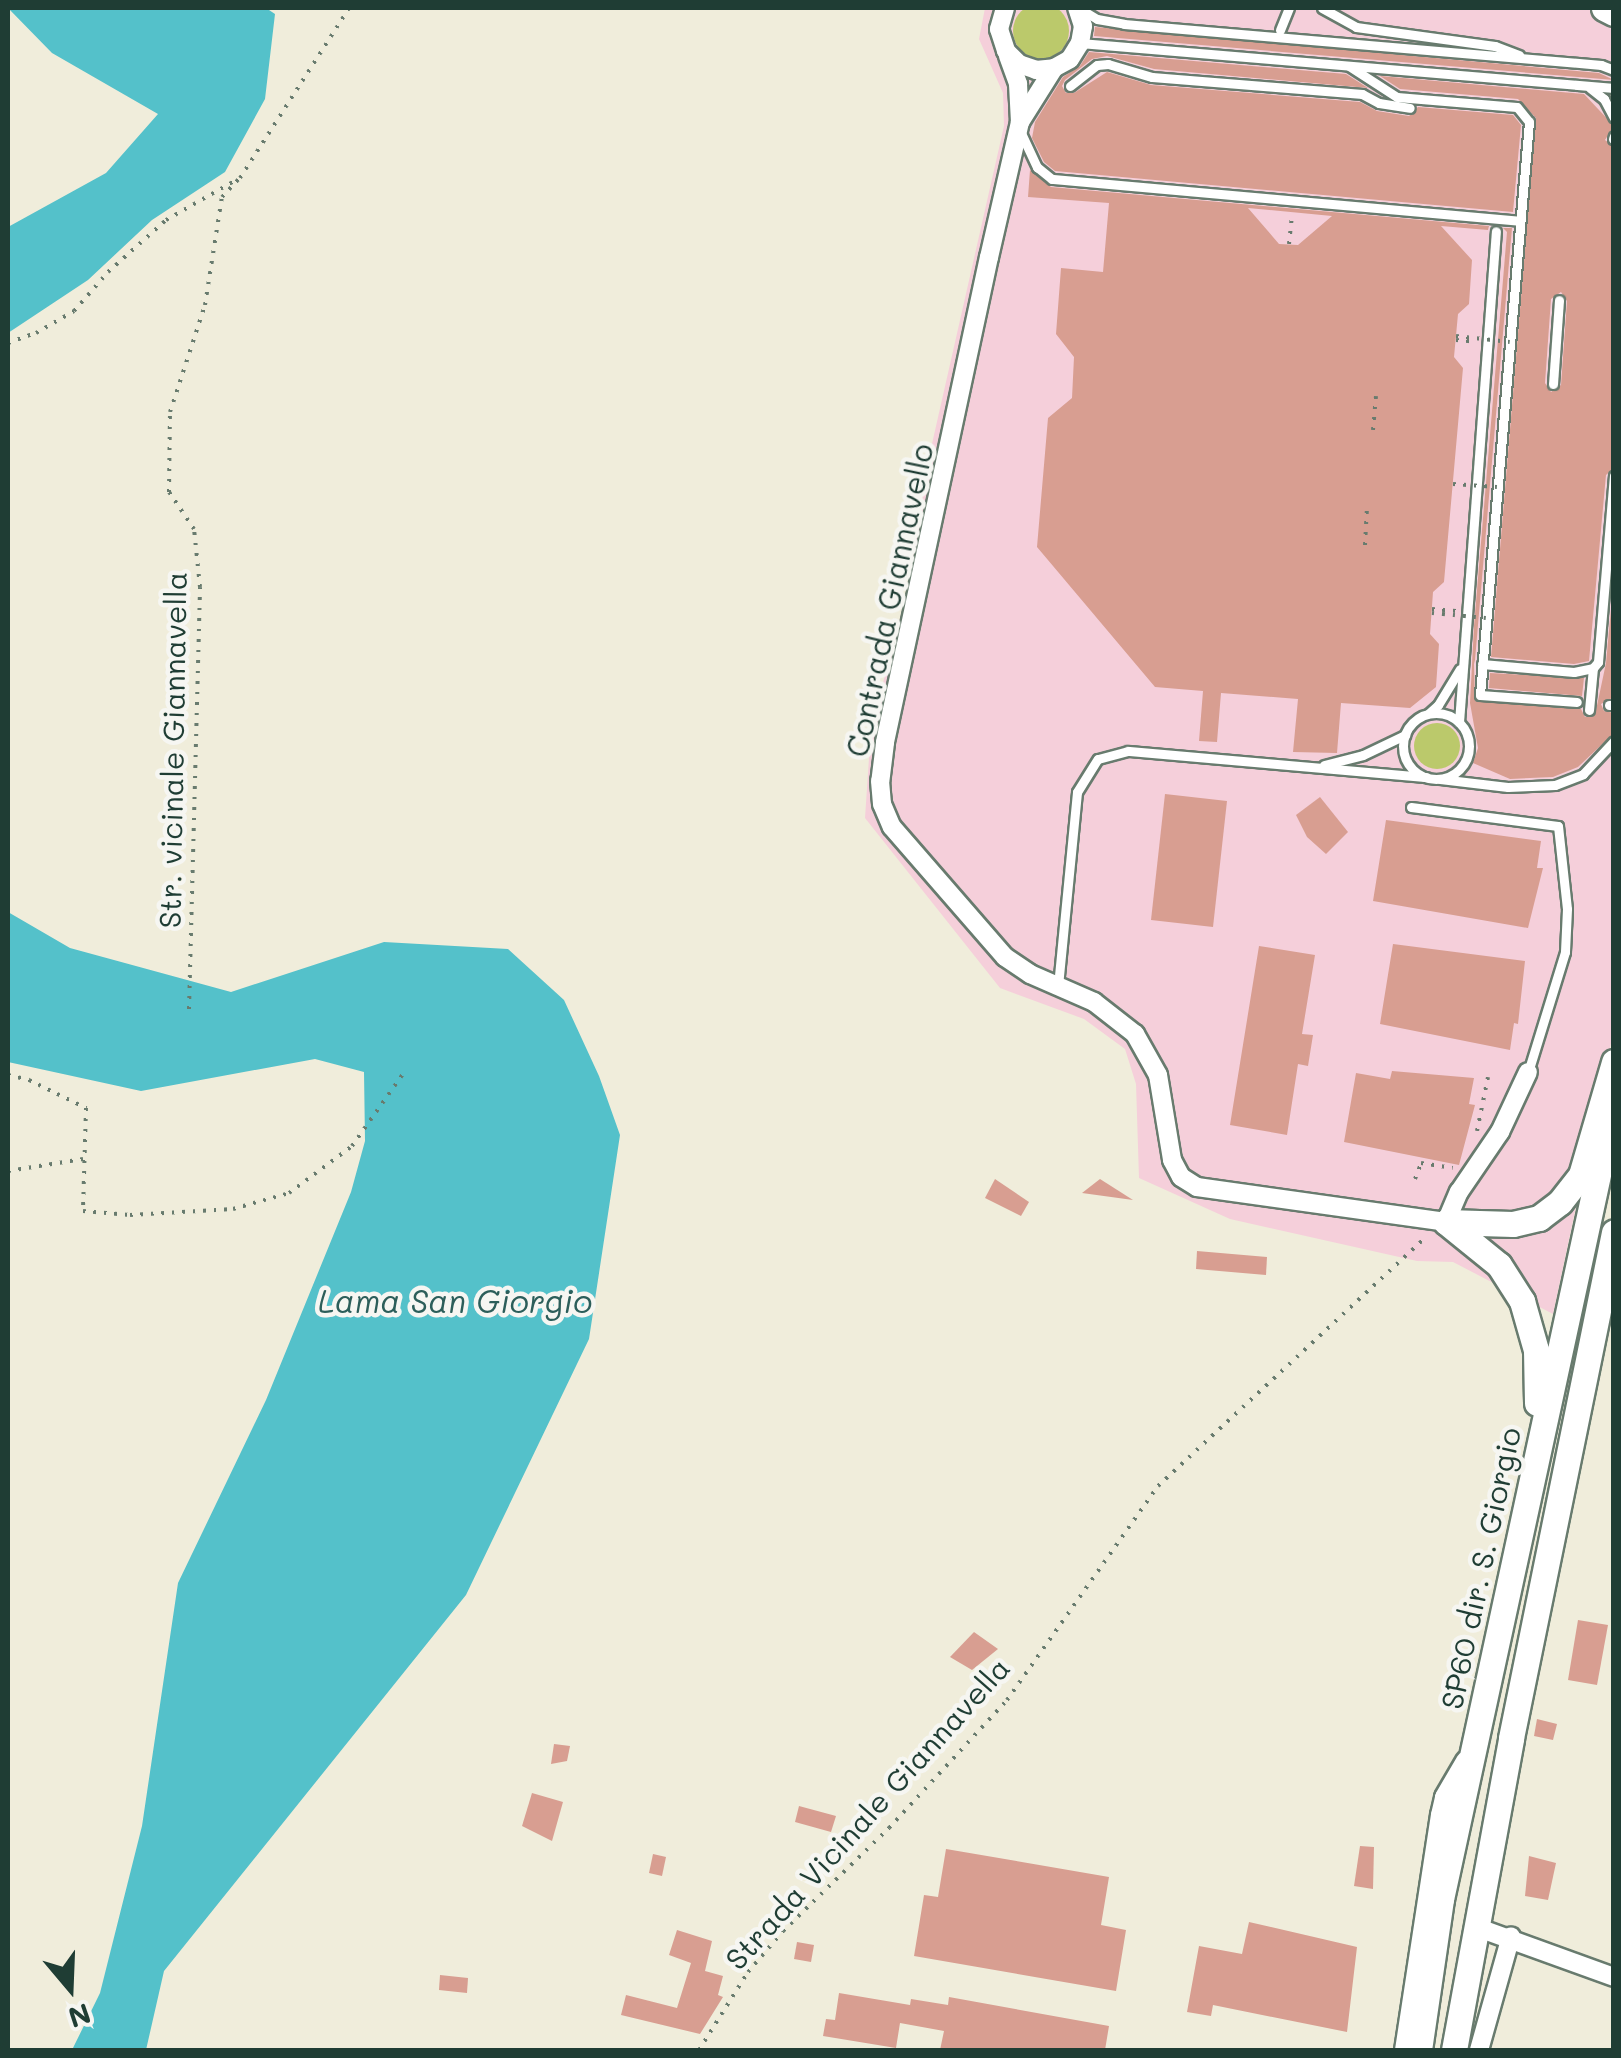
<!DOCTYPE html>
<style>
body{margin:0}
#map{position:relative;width:1621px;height:2058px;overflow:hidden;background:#f0eddb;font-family:Mali,sans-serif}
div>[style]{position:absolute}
.built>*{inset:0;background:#f5cfda}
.green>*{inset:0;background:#bbc96b}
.round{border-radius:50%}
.water>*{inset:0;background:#54c1ca}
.building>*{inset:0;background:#d89e91}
.path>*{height:4px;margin-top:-2px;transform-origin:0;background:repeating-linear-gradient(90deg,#687b6e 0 2.5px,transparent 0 10.5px)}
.roads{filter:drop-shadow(2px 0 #687b6e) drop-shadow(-2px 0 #687b6e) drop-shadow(0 2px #687b6e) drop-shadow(0 -2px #687b6e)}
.service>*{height:9px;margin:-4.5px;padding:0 4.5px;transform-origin:4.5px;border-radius:4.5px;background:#fff}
.service>.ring{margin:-4.5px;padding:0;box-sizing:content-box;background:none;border:9px solid #fff;border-radius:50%}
.minor>*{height:18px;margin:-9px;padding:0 9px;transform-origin:9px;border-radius:9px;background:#fff}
.secondary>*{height:25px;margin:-12.5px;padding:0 12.5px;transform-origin:12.5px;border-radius:12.5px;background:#fff}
.path-bridge>*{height:4px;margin-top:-2px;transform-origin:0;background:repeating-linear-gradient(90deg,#687b6e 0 2.5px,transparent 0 10.5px)}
span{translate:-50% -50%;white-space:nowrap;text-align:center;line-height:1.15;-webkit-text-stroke:9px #f6f6f2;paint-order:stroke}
.street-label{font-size:30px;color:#1f3d34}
.water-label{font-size:32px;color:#2c5e5a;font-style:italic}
.frame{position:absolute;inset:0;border:10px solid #1f3d34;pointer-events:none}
.north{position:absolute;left:20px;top:1938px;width:100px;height:100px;-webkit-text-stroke:8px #f6f6f2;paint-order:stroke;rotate:161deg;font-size:28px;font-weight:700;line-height:40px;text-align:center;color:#1f3d34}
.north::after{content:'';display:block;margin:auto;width:35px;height:45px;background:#1f3d34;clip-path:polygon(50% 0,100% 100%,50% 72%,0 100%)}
</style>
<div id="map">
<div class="built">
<i style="clip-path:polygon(985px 8px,1613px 8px,1614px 1029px,1553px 1314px,1453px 1262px,1417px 1261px,1230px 1219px,1139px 1178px,1136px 1084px,1125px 1049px,1084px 1019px,1000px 988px,865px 818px,871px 728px,908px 588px,929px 457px,1004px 126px,1003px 93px,979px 39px)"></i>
</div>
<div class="green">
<i class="round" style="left:1013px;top:3px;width:56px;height:56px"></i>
<i class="round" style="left:1414px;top:723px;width:46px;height:46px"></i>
</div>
<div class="water">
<i style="clip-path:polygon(8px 8px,266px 8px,275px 14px,265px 99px,225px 172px,152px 220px,88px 280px,8px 333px,8px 227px,106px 173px,158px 114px,52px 53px)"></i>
<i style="clip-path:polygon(8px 912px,70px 948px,231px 992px,384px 942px,508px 949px,564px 1000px,599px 1076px,620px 1135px,589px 1339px,466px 1595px,164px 1971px,146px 2050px,72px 2050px,100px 1993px,142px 1826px,178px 1583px,266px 1400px,351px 1192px,365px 1141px,364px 1072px,315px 1059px,141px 1091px,8px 1062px)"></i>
</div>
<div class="building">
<i style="clip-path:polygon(1095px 27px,1599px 73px,1614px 80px,1094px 36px)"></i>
<i style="clip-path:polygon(1089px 52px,1346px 74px,1368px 88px,1154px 69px,1107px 56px,1092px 59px,1065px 80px,1062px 86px,1066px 93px,1074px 93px,1107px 72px,1151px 85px,1360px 102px,1377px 111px,1409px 116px,1418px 107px,1513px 115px,1521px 125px,1513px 212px,1055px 171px,1044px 162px,1032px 138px,1035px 122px,1063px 77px,1080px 66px)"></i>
<i style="clip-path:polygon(evenodd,1380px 76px,1584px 94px,1614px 126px,1605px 140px,1614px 147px,1614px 468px,1606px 475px,1589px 661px,1574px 664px,1491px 657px,1536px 118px,1518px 99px,1400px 89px,1380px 76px,1561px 292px,1567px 301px,1561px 385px,1551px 392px,1545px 383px,1551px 299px,1561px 292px)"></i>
<i style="clip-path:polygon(evenodd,1030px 170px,1051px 187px,1489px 226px,1488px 230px,1441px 226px,1472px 260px,1469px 304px,1458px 314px,1454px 357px,1463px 368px,1444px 582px,1433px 592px,1430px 634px,1439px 644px,1436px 687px,1410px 708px,1341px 703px,1337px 753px,1293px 752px,1298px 699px,1221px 693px,1217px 742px,1199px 741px,1203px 691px,1155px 687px,1037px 547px,1048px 418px,1072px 398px,1074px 357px,1056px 334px,1061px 268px,1103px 272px,1109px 203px,1028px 197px,1030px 170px,1248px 208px,1332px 216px,1298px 245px,1279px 244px,1248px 208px)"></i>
<i style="clip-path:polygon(1503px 228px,1512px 228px,1475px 660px,1474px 664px,1475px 701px,1581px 709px,1585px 717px,1595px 715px,1606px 663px,1614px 577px,1614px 697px,1601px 704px,1604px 711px,1614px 713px,1614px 733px,1578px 767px,1553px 777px,1510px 779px,1473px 763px,1478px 748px,1470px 703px,1474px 626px,1507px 232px)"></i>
<i style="clip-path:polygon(1490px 673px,1584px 678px,1582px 696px,1489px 688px)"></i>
<i style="clip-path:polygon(1165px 794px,1227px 801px,1213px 927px,1151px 920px)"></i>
<i style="clip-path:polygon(1320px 797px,1348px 832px,1326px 854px,1307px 837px,1296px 815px)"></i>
<i style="clip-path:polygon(1386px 820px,1541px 841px,1537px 868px,1543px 868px,1528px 928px,1373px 901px)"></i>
<i style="clip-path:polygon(1393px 944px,1525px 961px,1518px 1024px,1514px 1023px,1510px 1050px,1380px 1024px)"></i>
<i style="clip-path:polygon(1259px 946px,1315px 955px,1302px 1034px,1313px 1035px,1308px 1066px,1298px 1064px,1287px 1135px,1230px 1125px)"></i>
<i style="clip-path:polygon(1392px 1071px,1474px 1078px,1469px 1104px,1475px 1105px,1459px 1165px,1344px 1142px,1356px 1073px,1390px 1079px)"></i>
<i style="clip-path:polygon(995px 1179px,1029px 1202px,1021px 1216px,985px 1198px)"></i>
<i style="clip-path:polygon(1100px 1179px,1133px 1200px,1082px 1193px)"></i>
<i style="clip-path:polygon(1197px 1251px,1267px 1257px,1266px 1275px,1196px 1269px)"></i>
<i style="clip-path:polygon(1578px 1620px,1608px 1625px,1597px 1685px,1568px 1680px)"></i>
<i style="clip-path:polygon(974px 1632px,998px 1649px,972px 1670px,950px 1657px)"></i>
<i style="clip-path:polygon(1537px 1719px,1557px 1724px,1553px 1740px,1534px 1736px)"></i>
<i style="clip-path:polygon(554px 1744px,570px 1746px,567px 1761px,551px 1764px)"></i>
<i style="clip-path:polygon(532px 1793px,563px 1802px,552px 1841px,522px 1826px)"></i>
<i style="clip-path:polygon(799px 1806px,836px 1816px,831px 1832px,795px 1822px)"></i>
<i style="clip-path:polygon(1360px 1846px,1374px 1847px,1373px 1889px,1354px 1886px)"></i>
<i style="clip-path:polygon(946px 1849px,1109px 1877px,1101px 1925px,1126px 1930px,1116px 1991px,914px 1956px,924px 1895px,938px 1897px)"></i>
<i style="clip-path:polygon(653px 1854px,666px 1857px,662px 1876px,649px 1873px)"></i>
<i style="clip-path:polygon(1529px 1856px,1556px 1863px,1548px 1900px,1525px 1896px)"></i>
<i style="clip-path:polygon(1249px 1922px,1357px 1947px,1347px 2032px,1213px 2005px,1211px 2016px,1187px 2012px,1199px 1946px,1242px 1954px)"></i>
<i style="clip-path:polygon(677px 1930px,712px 1941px,705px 1971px,723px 1976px,718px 1995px,723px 1997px,700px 2034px,621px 2015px,626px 1995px,677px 2008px,691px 1963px,669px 1955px)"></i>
<i style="clip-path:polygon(797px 1942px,814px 1945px,811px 1962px,794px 1959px)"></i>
<i style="clip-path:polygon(440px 1975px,468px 1978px,467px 1993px,439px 1990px)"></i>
<i style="clip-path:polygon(839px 1993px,910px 2005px,911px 1999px,948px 2005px,949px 1997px,1109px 2026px,1105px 2050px,940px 2050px,944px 2031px,900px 2023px,896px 2048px,823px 2036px,826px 2019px,835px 2020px)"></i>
</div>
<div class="path">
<i style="left:1289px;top:244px;width:30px;rotate:-84deg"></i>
<i style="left:1456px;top:340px;width:21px;rotate:5deg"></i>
<i style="left:8px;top:343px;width:30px;rotate:-20deg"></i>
<i style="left:36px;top:333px;width:44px;rotate:-30.1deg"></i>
<i style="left:74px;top:311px;width:52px;rotate:-48.9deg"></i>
<i style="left:108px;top:272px;width:78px;rotate:-41.9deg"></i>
<i style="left:166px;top:220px;width:81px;rotate:-29.7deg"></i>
<i style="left:1373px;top:430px;width:34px;rotate:-85deg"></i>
<i style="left:1365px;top:545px;width:35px;rotate:-87deg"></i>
<i style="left:1432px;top:609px;width:24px;rotate:5deg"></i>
<i style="left:189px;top:1009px;width:422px;rotate:-88.5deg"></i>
<i style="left:200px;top:587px;width:58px;rotate:-95.9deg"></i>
<i style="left:194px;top:529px;width:45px;rotate:-124deg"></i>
<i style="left:169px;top:492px;width:80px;rotate:-89.3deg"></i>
<i style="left:170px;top:412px;width:113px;rotate:-71.9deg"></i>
<i style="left:205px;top:305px;width:109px;rotate:-81.1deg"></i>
<i style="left:222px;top:197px;width:26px;rotate:-47deg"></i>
<i style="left:240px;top:178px;width:202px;rotate:-57.3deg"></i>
<i style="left:8px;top:1075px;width:22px;rotate:13deg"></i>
<i style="left:29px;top:1080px;width:64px;rotate:26.2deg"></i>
<i style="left:86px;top:1108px;width:103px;rotate:91.7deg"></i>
<i style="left:83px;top:1211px;width:47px;rotate:4.9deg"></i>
<i style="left:130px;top:1215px;width:103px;rotate:-3.3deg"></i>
<i style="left:233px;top:1209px;width:58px;rotate:-15.9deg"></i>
<i style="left:289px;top:1193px;width:79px;rotate:-36.7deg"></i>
<i style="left:352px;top:1146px;width:88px;rotate:-54.7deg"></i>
<i style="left:1477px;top:1131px;width:55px;rotate:-78.5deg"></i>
<i style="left:8px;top:1171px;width:76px;rotate:-9.1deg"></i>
<i style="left:1415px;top:1179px;width:17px;rotate:-69deg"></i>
<i style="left:1421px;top:1163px;width:32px;rotate:9deg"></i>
<i style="left:699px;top:2050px;width:92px;rotate:-57.9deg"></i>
<i style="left:748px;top:1972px;width:54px;rotate:-49.5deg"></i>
<i style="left:783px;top:1931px;width:148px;rotate:-44.2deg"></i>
<i style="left:889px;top:1828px;width:174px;rotate:-47.3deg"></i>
<i style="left:1007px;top:1700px;width:262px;rotate:-54.8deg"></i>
<i style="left:1158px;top:1486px;width:366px;rotate:-42.9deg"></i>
</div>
<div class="roads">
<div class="service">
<i style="left:1322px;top:8px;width:39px;rotate:29deg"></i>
<i style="left:1356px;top:27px;width:140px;rotate:7.8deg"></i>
<i style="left:1495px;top:46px;width:26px;rotate:21deg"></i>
<i style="left:1082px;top:10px;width:17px;rotate:31deg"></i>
<i style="left:1097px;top:19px;width:27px;rotate:10deg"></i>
<i style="left:1124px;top:24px;width:479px;rotate:4.9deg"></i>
<i style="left:1601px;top:65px;width:14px;rotate:21deg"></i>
<i style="left:1280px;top:30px;width:24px;rotate:-68deg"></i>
<i style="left:1080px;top:43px;width:536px;rotate:4.82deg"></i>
<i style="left:1349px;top:66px;width:57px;rotate:32.9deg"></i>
<i style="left:1397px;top:97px;width:120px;rotate:4.8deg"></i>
<i style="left:1517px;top:107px;width:19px;rotate:51deg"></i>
<i style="left:1529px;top:122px;width:575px;rotate:94.89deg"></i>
<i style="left:1480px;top:695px;width:97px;rotate:4.1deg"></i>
<i style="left:1070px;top:86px;width:34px;rotate:-38deg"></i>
<i style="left:1097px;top:65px;width:11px;rotate:-5deg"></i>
<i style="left:1108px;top:64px;width:46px;rotate:16.5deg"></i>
<i style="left:1152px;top:77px;width:211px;rotate:4.6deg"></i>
<i style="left:1362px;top:94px;width:19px;rotate:28deg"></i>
<i style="left:1379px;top:103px;width:31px;rotate:9deg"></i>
<i style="left:1590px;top:88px;width:18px;rotate:38deg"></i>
<i style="left:1604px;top:99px;width:21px;rotate:62deg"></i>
<i style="left:1021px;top:133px;width:38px;rotate:65deg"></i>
<i style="left:1037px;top:167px;width:19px;rotate:39deg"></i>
<i style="left:1052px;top:179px;width:470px;rotate:5.1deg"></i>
<i style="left:1613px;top:139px;width:3px;rotate:-72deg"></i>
<i style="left:1553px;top:384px;width:84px;rotate:-85.9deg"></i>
<i style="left:1482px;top:664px;width:92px;rotate:5deg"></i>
<i style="left:1574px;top:672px;width:19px;rotate:-12deg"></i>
<i style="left:1593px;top:668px;width:8px;rotate:-50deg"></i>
<i style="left:1598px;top:662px;width:187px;rotate:-85.1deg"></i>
<i style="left:1609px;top:705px;width:5px"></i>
<i style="left:1589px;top:710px;width:42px;rotate:-84.6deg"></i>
<i style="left:1429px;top:713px;width:12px;rotate:-42deg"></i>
<i style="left:1438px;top:705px;width:42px;rotate:-58.6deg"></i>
<i class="ring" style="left:1403px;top:713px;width:57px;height:57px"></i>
<i style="left:1459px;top:722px;width:492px;rotate:-85.7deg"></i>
<i style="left:1324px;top:765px;width:40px;rotate:-14.4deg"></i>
<i style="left:1363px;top:755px;width:47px;rotate:-25.5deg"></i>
<i style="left:1440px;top:779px;width:68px;rotate:6.7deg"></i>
<i style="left:1508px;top:787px;width:47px;rotate:-2.4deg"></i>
<i style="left:1555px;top:785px;width:30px;rotate:-21deg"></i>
<i style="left:1583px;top:774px;width:45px;rotate:-46.8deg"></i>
<i style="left:1411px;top:807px;width:148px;rotate:7.4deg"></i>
<i style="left:1558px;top:826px;width:83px;rotate:83.8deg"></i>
<i style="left:1567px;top:909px;width:43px;rotate:92.7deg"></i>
<i style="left:1565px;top:952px;width:126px;rotate:107.1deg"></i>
<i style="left:1058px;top:986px;width:195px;rotate:-84.4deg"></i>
<i style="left:1077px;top:792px;width:39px;rotate:-58deg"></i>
<i style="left:1098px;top:759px;width:31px;rotate:-15deg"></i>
<i style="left:1128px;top:751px;width:299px;rotate:5deg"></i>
</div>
<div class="minor">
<i style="left:1005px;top:8px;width:22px;rotate:106deg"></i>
<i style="left:999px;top:29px;width:23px;rotate:72deg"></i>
<i style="left:1006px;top:51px;width:18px;rotate:45deg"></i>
<i style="left:1019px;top:64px;width:18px;rotate:19deg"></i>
<i style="left:1036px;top:70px;width:18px;rotate:-6deg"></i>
<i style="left:1054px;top:68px;width:18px;rotate:-29deg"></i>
<i style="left:1070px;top:59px;width:19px;rotate:-58deg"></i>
<i style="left:1080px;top:43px;width:17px;rotate:-80deg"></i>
<i style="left:1083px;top:26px;width:19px;rotate:-108deg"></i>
<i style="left:1008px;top:56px;width:30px;rotate:70deg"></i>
<i style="left:1018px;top:84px;width:38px;rotate:87deg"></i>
<i style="left:1054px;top:68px;width:64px;rotate:122.2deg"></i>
<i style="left:1020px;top:122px;width:139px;rotate:102.9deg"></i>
<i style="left:989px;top:257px;width:497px;rotate:102.1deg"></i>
<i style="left:885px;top:743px;width:38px;rotate:97deg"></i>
<i style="left:880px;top:781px;width:23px;rotate:85deg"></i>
<i style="left:882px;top:804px;width:25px;rotate:67deg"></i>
<i style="left:892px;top:827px;width:172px;rotate:49deg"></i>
<i style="left:1005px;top:957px;width:30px;rotate:34deg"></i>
<i style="left:1030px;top:974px;width:70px;rotate:23.6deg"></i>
<i style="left:1094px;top:1002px;width:52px;rotate:38deg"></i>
<i style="left:1135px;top:1034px;width:47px;rotate:60.7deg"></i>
<i style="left:1158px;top:1075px;width:86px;rotate:80.6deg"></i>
<i style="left:1172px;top:1160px;width:19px;rotate:62deg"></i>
<i style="left:1181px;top:1177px;width:19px;rotate:32deg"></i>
<i style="left:1197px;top:1187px;width:251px;rotate:8deg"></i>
<i style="left:1446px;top:1222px;width:33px;rotate:-67deg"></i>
<i style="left:1459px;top:1192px;width:73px;rotate:-55.7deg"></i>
<i style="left:1500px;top:1132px;width:66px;rotate:-65deg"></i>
<i style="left:1476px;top:1927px;width:147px;rotate:19.9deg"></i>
<i style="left:1404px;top:2050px;width:238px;rotate:-81.3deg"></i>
<i style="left:1440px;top:1815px;width:18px;rotate:-77deg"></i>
<i style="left:1444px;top:1797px;width:42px;rotate:-59.7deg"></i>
<i style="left:1479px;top:2050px;width:118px;rotate:-74.3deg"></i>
</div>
<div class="secondary">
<i style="left:1604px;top:8px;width:11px;rotate:27deg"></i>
<i style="left:1446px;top:1222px;width:68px;rotate:39.1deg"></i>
<i style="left:1499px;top:1265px;width:43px;rotate:57.4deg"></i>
<i style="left:1522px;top:1301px;width:51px;rotate:74.1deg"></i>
<i style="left:1536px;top:1350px;width:53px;rotate:88.9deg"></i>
<i style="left:1446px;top:1222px;width:67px;rotate:1.7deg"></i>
<i style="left:1513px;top:1224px;width:27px;rotate:-13deg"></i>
<i style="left:1539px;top:1218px;width:26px;rotate:-37deg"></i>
<i style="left:1560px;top:1202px;width:34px;rotate:-52deg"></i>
<i style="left:1581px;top:1175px;width:118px;rotate:-73.7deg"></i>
<i style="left:1419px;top:2050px;width:153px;rotate:-81.7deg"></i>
<i style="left:1441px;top:1899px;width:817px;rotate:-77.77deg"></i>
<i style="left:1454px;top:2050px;width:317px;rotate:-79.6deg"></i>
<i style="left:1511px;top:1738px;width:516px;rotate:-78.49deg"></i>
</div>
</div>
<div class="path-bridge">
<i style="left:1456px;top:336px;width:54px;rotate:6.3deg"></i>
<i style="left:1453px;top:484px;width:44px;rotate:3.9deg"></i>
<i style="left:1432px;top:613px;width:54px;rotate:5.3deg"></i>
</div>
<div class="street-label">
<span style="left:889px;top:600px;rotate:-78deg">Contrada Giannavello</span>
<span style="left:172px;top:750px;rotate:-89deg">Str. vicinale Giannavella</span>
<span style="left:1480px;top:1568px;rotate:-78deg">SP60 dir. S. Giorgio</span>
<span style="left:867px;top:1813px;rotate:-48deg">Strada Vicinale Giannavella</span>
</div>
<div class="water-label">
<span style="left:455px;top:1300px">Lama San Giorgio</span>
</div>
<div class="frame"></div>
<div class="north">N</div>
</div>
